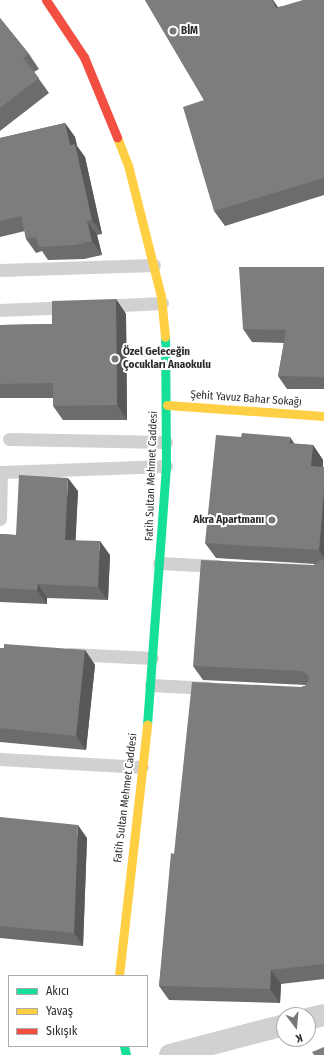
<!DOCTYPE html>
<meta charset="utf-8">
<style>
body{margin:0}
#map{position:relative;width:324px;height:1055px;overflow:hidden;background:#fff;font-family:"Fira Sans Condensed",sans-serif}
div>[style]{position:absolute}
.lane>*{height:13px;margin:-6.5px;padding:0 6.5px;transform-origin:6.5px;border-radius:6.5px;background:#d1d1d1}
.street>*{height:22px;margin:-11px;padding:0 11px;transform-origin:11px;border-radius:11px;background:#d1d1d1}
.fast>*{height:9px;margin:-4.5px;padding:0 4.5px;transform-origin:4.5px;border-radius:4.5px;background:#16e098}
.slow>*{height:9px;margin:-4.5px;padding:0 4.5px;transform-origin:4.5px;border-radius:4.5px;background:#ffcf43}
.jam>*{height:9px;margin:-4.5px;padding:0 4.5px;transform-origin:4.5px;border-radius:4.5px;background:#f24e42}
.wall>*{inset:0;background:#6c6c6c}
.shaded-wall>*{inset:0;background:#585858}
.building>*{inset:0;background:#7d7d7d}
.dots>*{width:11px;height:11px;translate:-50% -50%;box-sizing:border-box;border:2px solid #fff;border-radius:50%}
span{translate:-50% -50%;white-space:nowrap;text-align:center;line-height:1.15;-webkit-text-stroke:4px #fff;paint-order:stroke}
.poi-label{font-size:11px;color:#2c2c2c;font-weight:700}
.left{translate:0 -50%;text-align:left}
.right{translate:-100% -50%;text-align:right}
.street-label{font-size:11px;color:#2c2c2c}
.legend{position:absolute;left:8px;top:975px;width:140px;height:72px;box-sizing:border-box;background:#fff;border:1px solid #ababab;margin:0;padding:5px 7px;list-style:none;font-size:12px;color:#2c2c2c}
.legend li{display:flex;align-items:center;gap:8px;height:20px}
.legend b{width:20px;border:1px solid #ababab}
.north{position:absolute;left:276px;top:1007px;width:40px;height:40px;box-sizing:border-box;background:#fff;border:1px solid #ababab;border-radius:50%;rotate:164deg;font-size:11px;font-weight:700;line-height:16px;text-align:center;color:#2c2c2c}
.north::after{content:'';display:block;margin:auto;width:14px;height:18px;background:#767676;clip-path:polygon(50% 0,100% 100%,50% 72%,0 100%)}
</style>
<div id="map">
<div class="lane">
<i style="left:0;top:270px;width:154px;rotate:-1.9deg"></i>
<i style="left:102px;top:306px;width:60px;rotate:-2.9deg"></i>
<i style="left:0;top:310px;width:70px;rotate:-2.5deg"></i>
<i style="left:9px;top:439px;width:157px;rotate:1.1deg"></i>
<i style="left:0;top:519px;width:47px;rotate:-88.8deg"></i>
<i style="left:1px;top:472px;width:165px;rotate:-2.1deg"></i>
<i style="left:159px;top:563px;width:59px;rotate:2.9deg"></i>
<i style="left:70px;top:654px;width:82px;rotate:2.8deg"></i>
<i style="left:151px;top:685px;width:58px;rotate:3deg"></i>
<i style="left:0;top:759px;width:142px;rotate:3.2deg"></i>
</div>
<div class="street">
<i style="left:308px;top:1019px;width:16px;rotate:-14deg"></i>
<i style="left:170px;top:1055px;width:118px;rotate:-14.7deg"></i>
</div>
<div class="fast">
<i style="left:147px;top:725px;width:260px;rotate:-85.8deg"></i>
<i style="left:166px;top:466px;width:129px;rotate:-90.4deg"></i>
<i style="left:124px;top:1046px;width:9px;rotate:77deg"></i>
</div>
<div class="slow">
<i style="left:117px;top:137px;width:30px;rotate:69deg"></i>
<i style="left:128px;top:165px;width:135px;rotate:75.9deg"></i>
<i style="left:161px;top:296px;width:41px;rotate:84.4deg"></i>
<i style="left:167px;top:405px;width:157px;rotate:4deg"></i>
<i style="left:119px;top:976px;width:253px;rotate:-83.6deg"></i>
</div>
<div class="jam">
<i style="left:46px;top:0;width:69px;rotate:56.3deg"></i>
<i style="left:84px;top:57px;width:87px;rotate:67.6deg"></i>
</div>
<div class="wall">
<i style="clip-path:polygon(145px 0,273px 0,278px 7px,324px 0,324px 195px,225px 226px,214px 211px,204px 100px)"></i>
<i style="clip-path:polygon(0 18px,29px 54px,39px 69px,34px 72px,49px 93px,0 131px)"></i>
<i style="clip-path:polygon(65px 123px,75px 137px,77px 146px,85px 157px,102px 234px,97px 235px,102px 255px,84px 259px,48px 260px,42px 251px,36px 253px,26px 239px,25px 231px,0 237px,0 138px)"></i>
<i style="clip-path:polygon(324px 267px,324px 389px,287px 389px,278px 376px,284px 343px,252px 342px,243px 329px)"></i>
<i style="clip-path:polygon(116px 299px,126px 314px,127px 420px,63px 420px,53px 406px,53px 398px,0 398px,0 325px,52px 324px)"></i>
<i style="clip-path:polygon(294px 444px,313px 445px,323px 460px,323px 467px,324px 467px,324px 979px,281px 984px,280px 1003px,169px 1000px,159px 986px,174px 854px,301px 687px,305px 686px,306px 685px,203px 680px,193px 666px,315px 564px,216px 558px,205px 543px)"></i>
<i style="clip-path:polygon(78px 491px,75px 540px,110px 555px,108px 600px,47px 598px,47px 604px,0 602px,0 534px,16px 535px)"></i>
<i style="clip-path:polygon(0 648px,85px 650px,95px 665px,86px 750px,0 742px)"></i>
<i style="clip-path:polygon(0 817px,87px 838px,83px 946px,0 938px)"></i>
</div>
<div class="shaded-wall">
<i style="clip-path:polygon(272px 0,273px 0,286px 22px,276px 8px)"></i>
<i style="clip-path:polygon(65px 123px,75px 137px,77px 146px,85px 157px,102px 234px,92px 220px,70px 145px)"></i>
<i style="clip-path:polygon(87px 221px,97px 235px,102px 255px,92px 241px)"></i>
<i style="clip-path:polygon(116px 299px,126px 314px,127px 420px,117px 405px)"></i>
<i style="clip-path:polygon(290px 437px,300px 452px,289px 443px)"></i>
<i style="clip-path:polygon(313px 445px,323px 460px,322px 480px,311px 466px)"></i>
<i style="clip-path:polygon(68px 478px,78px 491px,75px 554px,65px 540px)"></i>
<i style="clip-path:polygon(324px 490px,324px 558px,319px 550px)"></i>
<i style="clip-path:polygon(100px 541px,110px 555px,108px 600px,98px 587px)"></i>
<i style="clip-path:polygon(38px 584px,47px 598px,47px 604px,37px 590px)"></i>
<i style="clip-path:polygon(85px 650px,95px 665px,86px 750px,76px 736px)"></i>
<i style="clip-path:polygon(78px 825px,87px 838px,83px 946px,74px 933px)"></i>
<i style="clip-path:polygon(271px 970px,281px 984px,280px 1003px,270px 989px)"></i>
</div>
<div class="building">
<i style="clip-path:polygon(145px 0,272px 0,276px 8px,303px 0,324px 0,324px 178px,214px 211px,183px 107px,204px 100px)"></i>
<i style="clip-path:polygon(0 18px,29px 54px,23px 58px,39px 78px,0 108px)"></i>
<i style="clip-path:polygon(65px 123px,70px 145px,75px 144px,92px 220px,87px 221px,92px 241px,75px 245px,39px 247px,36px 237px,26px 239px,21px 216px,0 221px,0 138px)"></i>
<i style="clip-path:polygon(239px 267px,324px 267px,324px 377px,278px 376px,286px 330px,243px 329px)"></i>
<i style="clip-path:polygon(116px 299px,117px 405px,53px 406px,53px 383px,0 384px,0 325px,52px 324px,52px 301px)"></i>
<i style="clip-path:polygon(242px 433px,290px 437px,289px 443px,313px 445px,311px 466px,324px 467px,324px 490px,319px 550px,205px 543px,216px 435px,241px 437px)"></i>
<i style="clip-path:polygon(19px 475px,68px 478px,65px 540px,100px 541px,98px 587px,38px 584px,37px 590px,0 588px,0 534px,16px 535px)"></i>
<i style="clip-path:polygon(201px 560px,314px 565px,321px 560px,324px 561px,324px 964px,271px 970px,270px 989px,159px 986px,171px 853px,174px 854px,192px 682px,301px 687px,305px 686px,309px 680px,308px 675px,302px 671px,193px 666px)"></i>
<i style="clip-path:polygon(4px 644px,85px 650px,76px 736px,0 728px,0 648px,4px 648px)"></i>
<i style="clip-path:polygon(0 817px,78px 825px,74px 933px,0 926px)"></i>
<i style="clip-path:polygon(324px 1047px,324px 1055px,314px 1055px,312px 1052px)"></i>
</div>
<div class="dots">
<i style="left:173px;top:31px;background:#767676"></i>
<i style="left:115px;top:359px;background:#767676"></i>
<i style="left:272px;top:520px;background:#767676"></i>
</div>
<div class="poi-label">
<span class="left" style="left:181px;top:31px">BİM</span>
<span class="left" style="left:123px;top:359px">Özel Geleceğin<br>Çocukları Anaokulu</span>
<span class="right" style="left:264px;top:520px">Akra Apartmanı</span>
</div>
<div class="street-label">
<span style="left:246px;top:399px;rotate:4deg">Şehit Yavuz Bahar Sokağı</span>
<span style="left:152px;top:476px;rotate:-88deg">Fatih Sultan Mehmet Caddesi</span>
<span style="left:126px;top:798px;rotate:-83deg">Fatih Sultan Mehmet Caddesi</span>
</div>
<ul class="legend">
<li><b style="height:5px;background:#16e098"></b>Akıcı</li>
<li><b style="height:5px;background:#ffcf43"></b>Yavaş</li>
<li><b style="height:5px;background:#f24e42"></b>Sıkışık</li>
</ul>
<div class="north">K</div>
</div>
